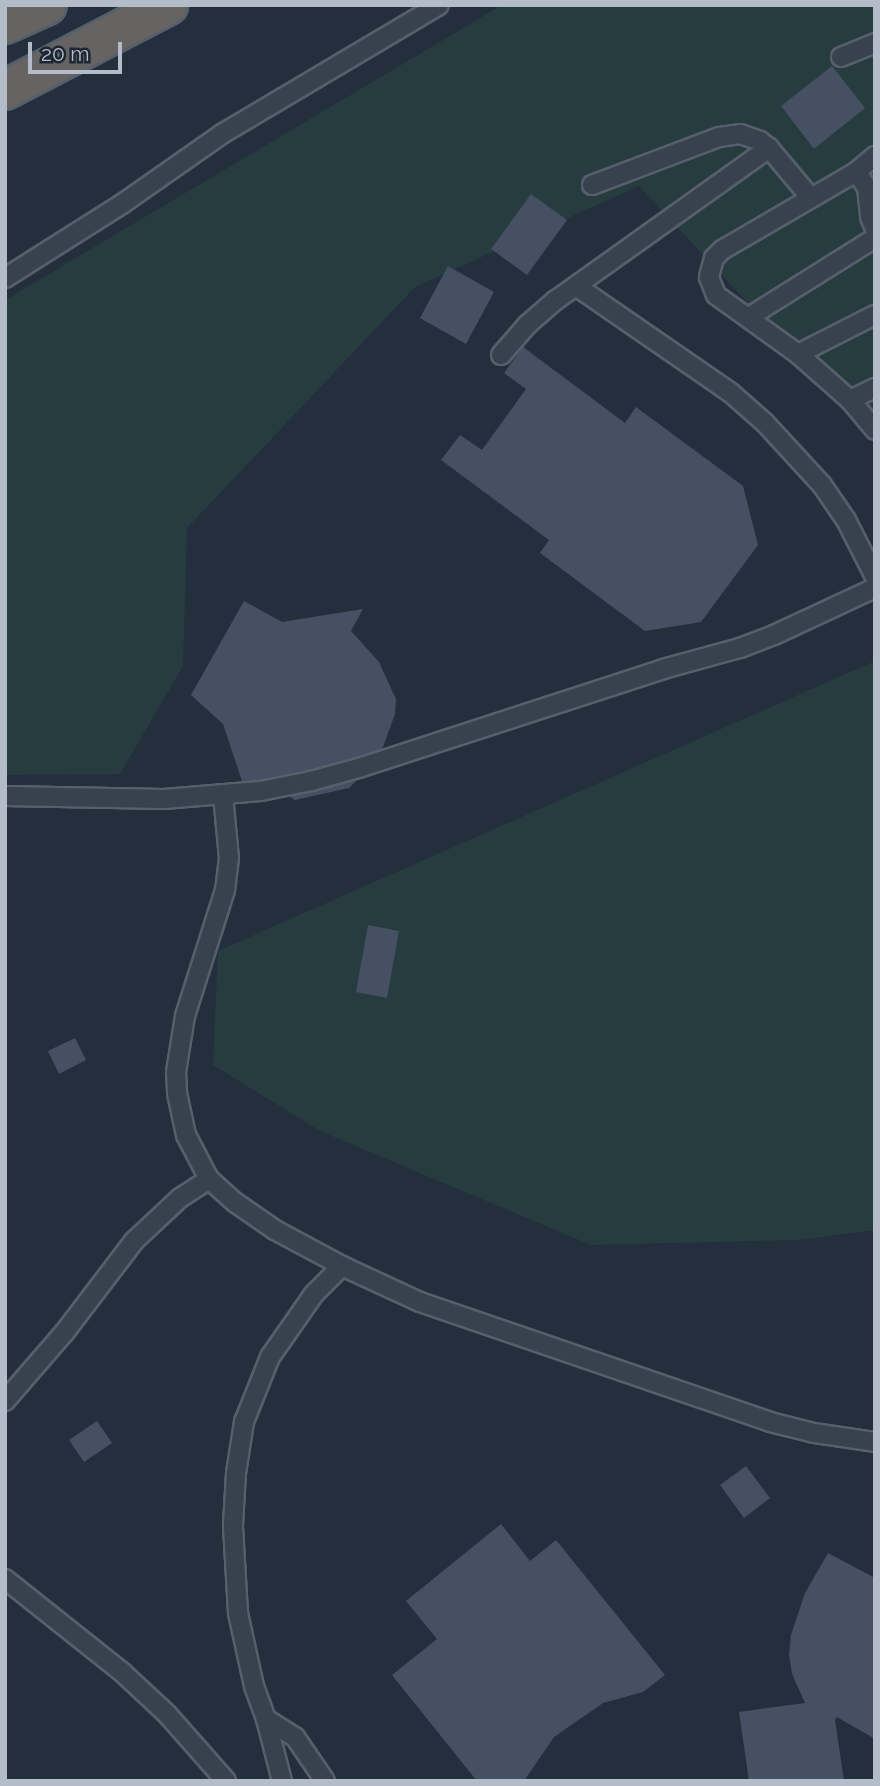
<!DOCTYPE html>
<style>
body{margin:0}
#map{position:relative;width:880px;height:1786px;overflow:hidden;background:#242f3e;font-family:Raleway,sans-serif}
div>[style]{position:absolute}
.green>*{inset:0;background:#263c3f}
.building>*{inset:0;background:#455162}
.roads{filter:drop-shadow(2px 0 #565f6c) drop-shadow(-2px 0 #565f6c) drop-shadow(0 2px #565f6c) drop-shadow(0 -2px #565f6c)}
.service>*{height:18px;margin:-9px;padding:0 9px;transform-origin:9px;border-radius:9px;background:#38414e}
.trunk>*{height:38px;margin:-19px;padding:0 19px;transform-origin:19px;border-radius:19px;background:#656462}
span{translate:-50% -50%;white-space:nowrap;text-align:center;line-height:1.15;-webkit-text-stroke:5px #1d2633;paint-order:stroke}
.frame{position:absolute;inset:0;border:7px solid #b4bcc9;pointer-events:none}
.scale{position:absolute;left:28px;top:42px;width:94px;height:32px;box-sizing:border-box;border:4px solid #b4bcc9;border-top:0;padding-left:9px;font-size:21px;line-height:24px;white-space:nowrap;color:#b4bcc9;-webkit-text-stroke:5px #1d2633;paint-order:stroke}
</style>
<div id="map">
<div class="green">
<i style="clip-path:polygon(502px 5px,875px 5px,875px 416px,813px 373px,639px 186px,415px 287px,187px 528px,183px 666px,120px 774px,5px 775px,5px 300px)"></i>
<i style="clip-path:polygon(875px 661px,875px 1230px,798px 1240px,591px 1245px,320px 1131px,213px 1065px,218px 951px)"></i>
</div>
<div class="building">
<i style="clip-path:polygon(832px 66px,865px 108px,814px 149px,781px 106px)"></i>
<i style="clip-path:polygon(531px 194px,567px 220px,527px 275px,491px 249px)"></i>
<i style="clip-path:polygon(448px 266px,494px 292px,466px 344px,420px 318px)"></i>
<i style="clip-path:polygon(523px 347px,625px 423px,636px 407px,743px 486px,758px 545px,701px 622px,645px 631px,540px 553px,549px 540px,441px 460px,460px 435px,482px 450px,526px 389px,504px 373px)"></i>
<i style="clip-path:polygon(244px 601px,282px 622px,363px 609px,351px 631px,379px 662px,396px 699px,395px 714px,383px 747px,366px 771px,349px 788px,295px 800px,263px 781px,249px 802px,223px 724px,191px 695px)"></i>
<i style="clip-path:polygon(368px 925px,399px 931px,387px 998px,356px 992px)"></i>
<i style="clip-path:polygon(75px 1038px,86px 1060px,59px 1074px,48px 1051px)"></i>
<i style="clip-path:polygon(97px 1421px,112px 1443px,84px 1462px,69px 1440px)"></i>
<i style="clip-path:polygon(746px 1466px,770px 1498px,744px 1518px,720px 1485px)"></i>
<i style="clip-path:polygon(501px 1524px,530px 1561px,556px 1540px,665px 1675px,643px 1692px,603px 1703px,554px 1737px,524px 1781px,477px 1781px,392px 1675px,437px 1639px,406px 1601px)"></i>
<i style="clip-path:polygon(828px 1553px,875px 1578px,875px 1739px,837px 1717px,835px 1720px,844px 1781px,749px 1781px,739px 1712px,805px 1703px,792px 1674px,789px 1655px,791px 1635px,805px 1593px)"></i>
</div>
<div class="roads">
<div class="service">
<i style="left:841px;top:57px;width:37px;rotate:-22deg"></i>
<i style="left:875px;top:156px;width:25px;rotate:140deg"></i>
<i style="left:856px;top:172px;width:155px;rotate:149.8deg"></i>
<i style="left:722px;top:250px;width:11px;rotate:135deg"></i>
<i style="left:714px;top:258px;width:20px;rotate:105deg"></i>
<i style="left:709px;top:277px;width:19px;rotate:69deg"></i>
<i style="left:716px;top:295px;width:101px;rotate:35.7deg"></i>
<i style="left:798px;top:354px;width:69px;rotate:41.5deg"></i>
<i style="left:850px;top:400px;width:39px;rotate:50deg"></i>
<i style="left:856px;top:172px;width:19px;rotate:54deg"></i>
<i style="left:867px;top:187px;width:30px;rotate:84deg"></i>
<i style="left:870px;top:217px;width:13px;rotate:67deg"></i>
<i style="left:592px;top:185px;width:136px;rotate:-20.7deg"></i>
<i style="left:719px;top:137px;width:21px;rotate:-8deg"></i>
<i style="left:740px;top:134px;width:21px;rotate:19deg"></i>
<i style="left:760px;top:141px;width:11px;rotate:38deg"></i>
<i style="left:769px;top:148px;width:65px;rotate:50deg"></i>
<i style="left:5px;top:278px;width:138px;rotate:-32.3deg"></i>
<i style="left:122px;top:204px;width:122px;rotate:-35deg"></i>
<i style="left:222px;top:134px;width:252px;rotate:-30.7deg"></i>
<i style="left:576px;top:286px;width:188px;rotate:34.6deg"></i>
<i style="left:731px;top:393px;width:45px;rotate:41.4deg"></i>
<i style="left:765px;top:423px;width:84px;rotate:47.4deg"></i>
<i style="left:822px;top:485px;width:42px;rotate:55.6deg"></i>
<i style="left:846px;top:520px;width:64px;rotate:63deg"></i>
<i style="left:749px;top:317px;width:149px;rotate:-32.1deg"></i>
<i style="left:798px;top:354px;width:86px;rotate:-26.9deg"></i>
<i style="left:501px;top:355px;width:40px;rotate:-49deg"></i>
<i style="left:527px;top:325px;width:38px;rotate:-41deg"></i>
<i style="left:556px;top:300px;width:262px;rotate:-35.5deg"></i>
<i style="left:850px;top:400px;width:28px;rotate:-26deg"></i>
<i style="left:223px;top:795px;width:63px;rotate:84.6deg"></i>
<i style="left:229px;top:858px;width:32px;rotate:97deg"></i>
<i style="left:225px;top:890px;width:132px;rotate:107.6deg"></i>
<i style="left:185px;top:1016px;width:57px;rotate:99.1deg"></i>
<i style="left:176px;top:1072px;width:21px;rotate:87deg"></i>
<i style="left:177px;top:1093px;width:43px;rotate:77.9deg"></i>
<i style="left:186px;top:1135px;width:50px;rotate:62.4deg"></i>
<i style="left:209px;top:1179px;width:36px;rotate:42deg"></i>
<i style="left:236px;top:1203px;width:47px;rotate:34.7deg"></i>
<i style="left:275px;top:1230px;width:76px;rotate:28.2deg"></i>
<i style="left:342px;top:1266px;width:86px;rotate:24.8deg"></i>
<i style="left:420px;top:1302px;width:370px;rotate:18.9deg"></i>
<i style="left:770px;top:1422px;width:45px;rotate:14deg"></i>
<i style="left:814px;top:1433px;width:62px;rotate:8.4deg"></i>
<i style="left:5px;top:796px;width:159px;rotate:1.1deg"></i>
<i style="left:164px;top:799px;width:97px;rotate:-4.7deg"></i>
<i style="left:261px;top:791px;width:51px;rotate:-11.3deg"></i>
<i style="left:311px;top:781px;width:50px;rotate:-15.2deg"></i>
<i style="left:359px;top:768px;width:320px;rotate:-18deg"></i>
<i style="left:663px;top:669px;width:80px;rotate:-15.3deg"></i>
<i style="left:740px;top:648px;width:36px;rotate:-21deg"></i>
<i style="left:774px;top:635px;width:111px;rotate:-25deg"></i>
<i style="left:5px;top:1401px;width:90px;rotate:-49.1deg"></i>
<i style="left:64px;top:1333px;width:116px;rotate:-52.7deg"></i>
<i style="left:134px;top:1241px;width:63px;rotate:-43.1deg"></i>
<i style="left:180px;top:1198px;width:35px;rotate:-33deg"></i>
<i style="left:5px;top:1579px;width:151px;rotate:38.5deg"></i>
<i style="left:123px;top:1673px;width:60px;rotate:43deg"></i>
<i style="left:167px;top:1714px;width:89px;rotate:48.6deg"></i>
<i style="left:266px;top:1719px;width:34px;rotate:32deg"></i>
<i style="left:295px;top:1737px;width:53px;rotate:55.7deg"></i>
<i style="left:282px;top:1781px;width:64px;rotate:-104.5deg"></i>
<i style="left:266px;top:1719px;width:35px;rotate:-110deg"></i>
<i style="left:254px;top:1686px;width:75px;rotate:-102.4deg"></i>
<i style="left:238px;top:1613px;width:88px;rotate:-93.3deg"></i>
<i style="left:233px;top:1525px;width:52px;rotate:-86.7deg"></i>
<i style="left:236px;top:1473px;width:52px;rotate:-81.1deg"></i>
<i style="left:244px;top:1422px;width:70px;rotate:-68.2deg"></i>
<i style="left:270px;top:1357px;width:77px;rotate:-55.1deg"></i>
<i style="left:314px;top:1294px;width:40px;rotate:-45deg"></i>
</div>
<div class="trunk">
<i style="left:5px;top:24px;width:46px;rotate:-24.3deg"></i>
<i style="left:5px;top:90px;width:184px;rotate:-27.5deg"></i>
</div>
</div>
<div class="frame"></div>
<div class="scale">20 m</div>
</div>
